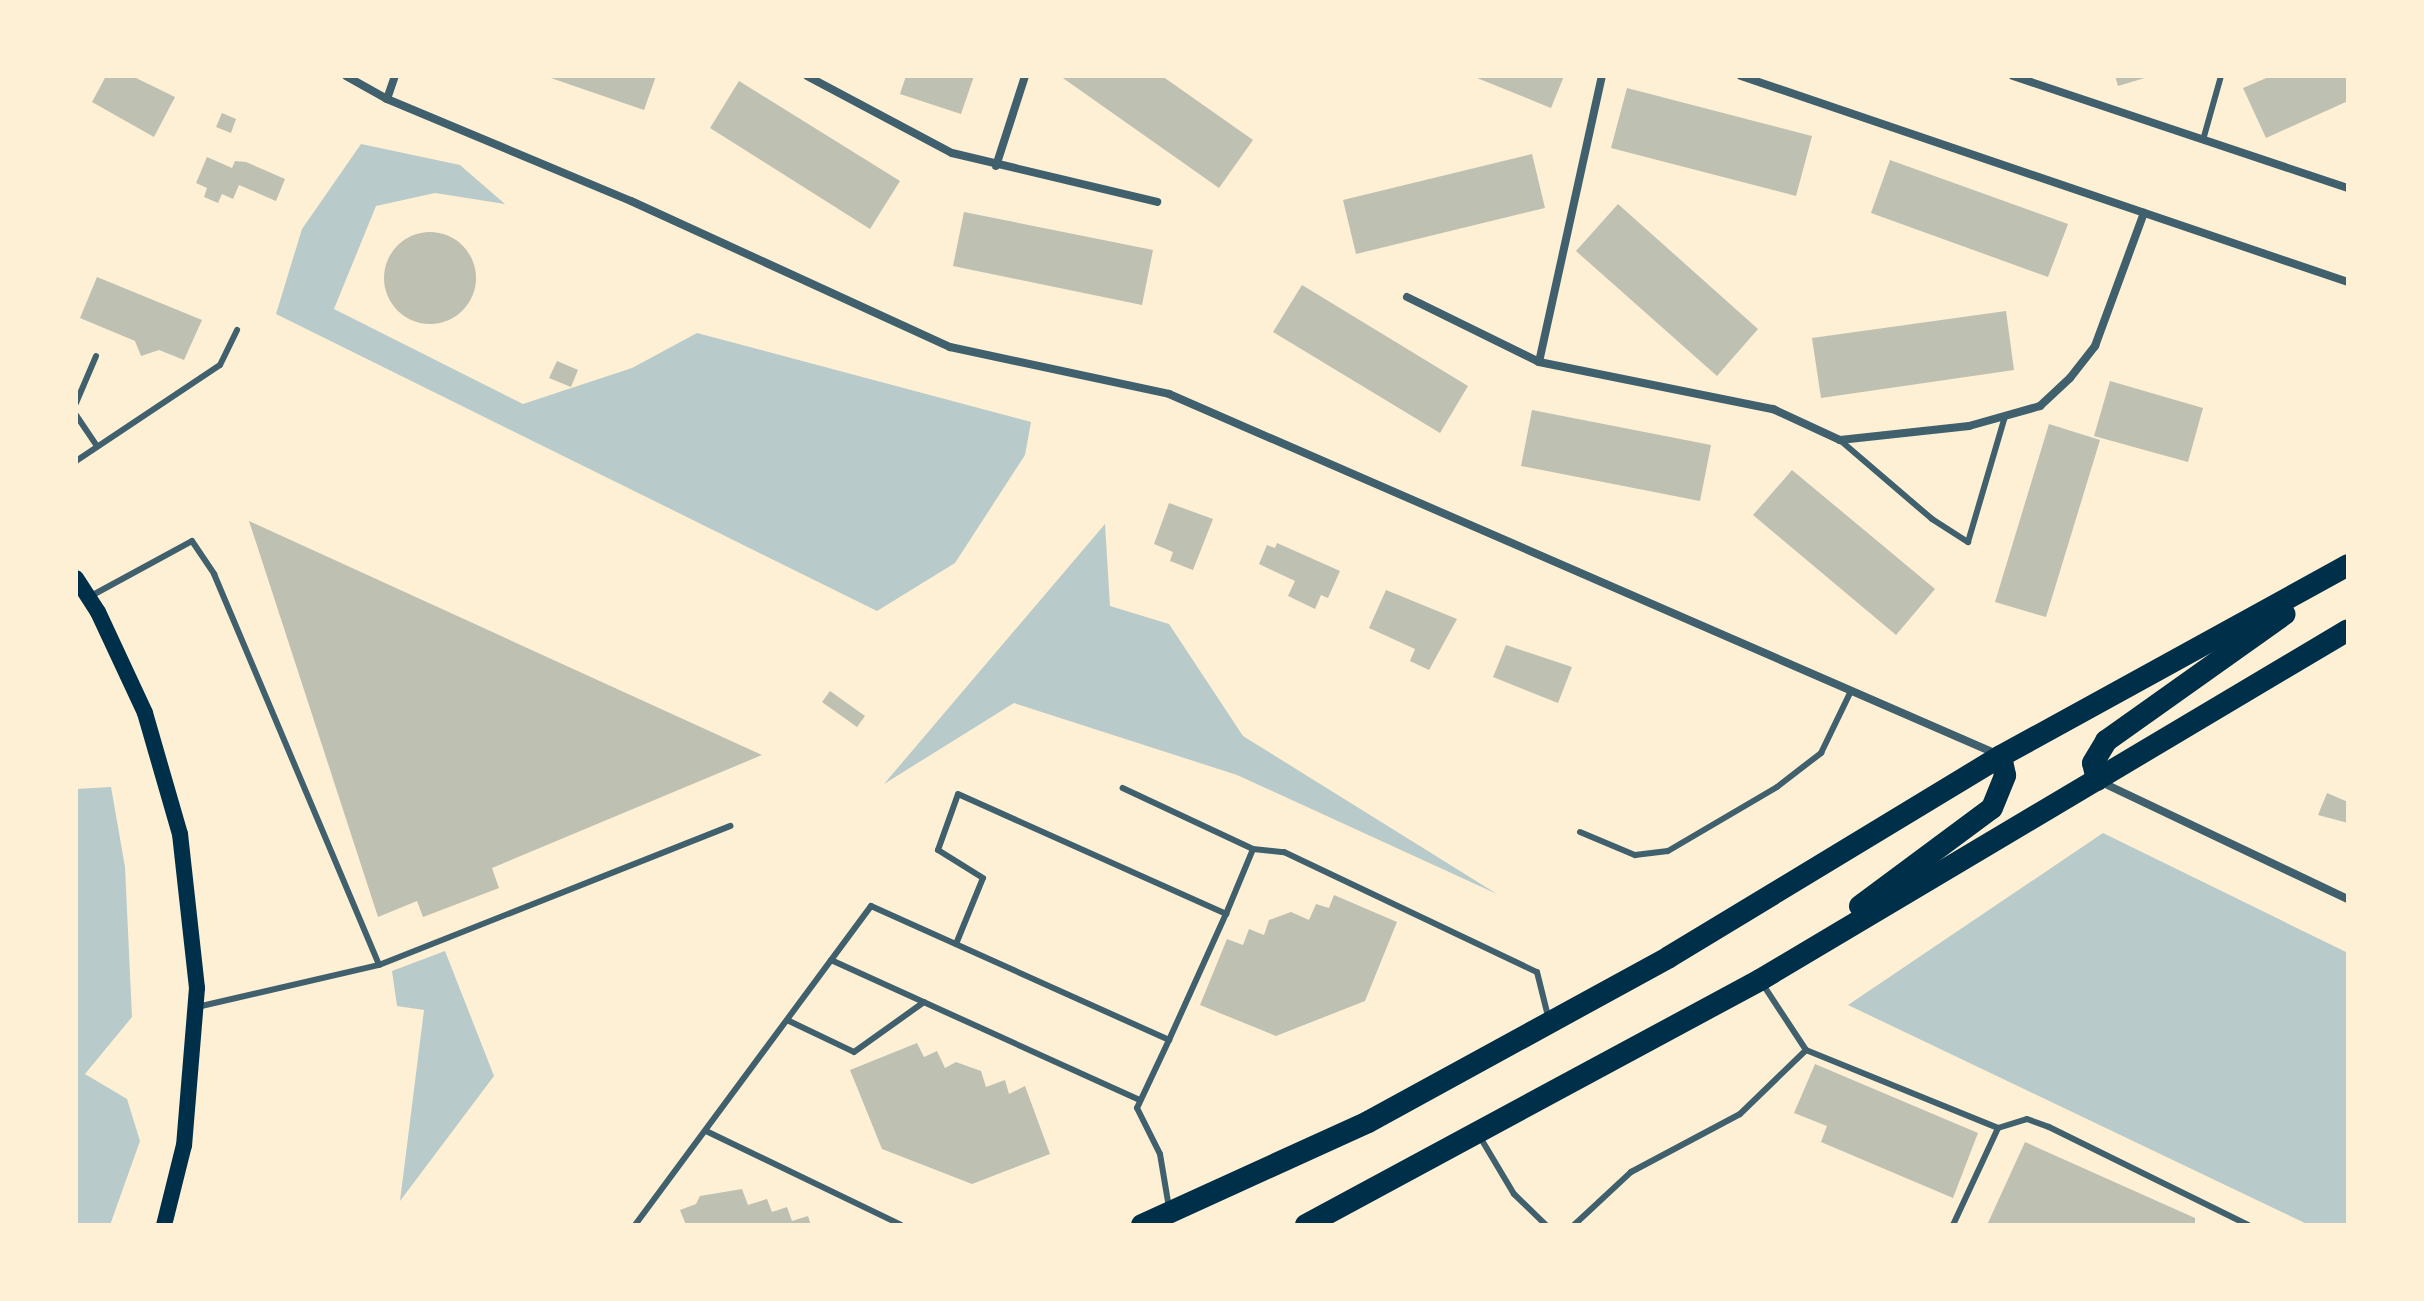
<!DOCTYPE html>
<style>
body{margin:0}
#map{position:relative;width:2424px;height:1301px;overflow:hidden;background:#fdf0d5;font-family:Poppins,sans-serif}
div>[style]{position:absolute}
.green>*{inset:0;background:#b9caca}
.building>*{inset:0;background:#bec0b2}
.round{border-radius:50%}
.service>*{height:6px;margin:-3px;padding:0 3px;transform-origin:3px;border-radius:3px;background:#3f606c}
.minor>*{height:8px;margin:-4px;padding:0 4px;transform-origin:4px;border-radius:4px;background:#3f606c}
.secondary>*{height:16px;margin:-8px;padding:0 8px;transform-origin:8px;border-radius:8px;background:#003049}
.trunk>*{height:22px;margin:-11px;padding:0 11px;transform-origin:11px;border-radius:11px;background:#003049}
span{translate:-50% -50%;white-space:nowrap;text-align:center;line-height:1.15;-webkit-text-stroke:8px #fdf0d5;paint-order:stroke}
.frame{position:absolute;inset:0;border:78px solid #fdf0d5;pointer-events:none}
</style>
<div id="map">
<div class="green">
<i style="clip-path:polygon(361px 144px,460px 165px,505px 204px,435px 193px,376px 206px,334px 309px,523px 404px,632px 368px,697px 333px,1031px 422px,1025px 455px,955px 563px,877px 611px,276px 314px,302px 229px)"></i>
<i style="clip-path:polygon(1105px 524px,1110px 606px,1169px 624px,1243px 736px,1497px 894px,1237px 775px,1014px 703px,884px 784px)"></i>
<i style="clip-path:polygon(111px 787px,125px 867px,132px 1017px,85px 1074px,127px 1099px,140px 1141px,110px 1225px,76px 1225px,76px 789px)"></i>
<i style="clip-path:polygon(2103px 833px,2348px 953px,2348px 1225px,2309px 1225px,1848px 1005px)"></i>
<i style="clip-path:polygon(445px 951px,494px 1076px,400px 1201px,424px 1010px,397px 1006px,392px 971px)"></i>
</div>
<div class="building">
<i style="clip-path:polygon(106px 76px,132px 76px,175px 97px,154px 137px,92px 102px)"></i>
<i style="clip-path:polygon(545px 76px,656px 76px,644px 110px)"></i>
<i style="clip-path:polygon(906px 76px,974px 76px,961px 114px,900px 94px)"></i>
<i style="clip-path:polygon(1060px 76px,1162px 76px,1253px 140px,1219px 188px)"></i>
<i style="clip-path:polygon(1472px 76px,1564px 76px,1551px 108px)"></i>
<i style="clip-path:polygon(2115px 76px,2148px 76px,2148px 77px,2118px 86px)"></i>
<i style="clip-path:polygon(2271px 76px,2348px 76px,2348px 101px,2266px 138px,2243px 88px)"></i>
<i style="clip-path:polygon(739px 81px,900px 181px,870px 229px,710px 128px)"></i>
<i style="clip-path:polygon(1627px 88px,1812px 136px,1796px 196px,1611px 148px)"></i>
<i style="clip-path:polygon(222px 113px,236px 119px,231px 133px,216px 127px)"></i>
<i style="clip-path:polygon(1532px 154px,1545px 208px,1356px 254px,1343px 200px)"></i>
<i style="clip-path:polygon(207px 157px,232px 168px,235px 161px,246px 162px,285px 179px,276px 201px,239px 185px,233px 199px,222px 194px,218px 203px,204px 197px,207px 188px,196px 183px)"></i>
<i style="clip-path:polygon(1890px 160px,2068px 224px,2048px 277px,1871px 213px)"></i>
<i style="clip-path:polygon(1618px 204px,1758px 329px,1717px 376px,1576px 251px)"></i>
<i style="clip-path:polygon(964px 212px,1153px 250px,1142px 305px,953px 266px)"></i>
<i class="round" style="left:384px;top:232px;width:92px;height:92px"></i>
<i style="clip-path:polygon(97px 277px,202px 320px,184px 360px,159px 350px,141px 356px,135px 341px,80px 318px)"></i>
<i style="clip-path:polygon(1302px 285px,1468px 386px,1440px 433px,1273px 332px)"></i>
<i style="clip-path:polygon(2006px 311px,2014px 370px,1821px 398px,1812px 338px)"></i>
<i style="clip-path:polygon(557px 361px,578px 370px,571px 387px,549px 378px)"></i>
<i style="clip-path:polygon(2110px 381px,2203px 408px,2188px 462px,2094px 436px)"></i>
<i style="clip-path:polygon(1532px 410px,1711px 445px,1700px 501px,1521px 466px)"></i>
<i style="clip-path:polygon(2049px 424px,2100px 440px,2046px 617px,1995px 602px)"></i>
<i style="clip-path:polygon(1792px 470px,1935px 589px,1896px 635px,1753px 515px)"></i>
<i style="clip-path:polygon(1169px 503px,1213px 519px,1193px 570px,1170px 561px,1173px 552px,1154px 544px)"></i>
<i style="clip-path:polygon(249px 521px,762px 755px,492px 868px,499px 888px,423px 917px,417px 901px,378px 917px)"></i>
<i style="clip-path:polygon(1277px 543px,1340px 571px,1328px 598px,1321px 595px,1315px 609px,1288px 596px,1295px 581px,1259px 564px,1267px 545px,1275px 548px)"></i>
<i style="clip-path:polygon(1386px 590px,1457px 619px,1429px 670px,1410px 661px,1415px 649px,1369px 628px)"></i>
<i style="clip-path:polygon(1506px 645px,1572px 667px,1558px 703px,1493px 677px)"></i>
<i style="clip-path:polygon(830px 691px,865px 716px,857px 727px,822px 702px)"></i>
<i style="clip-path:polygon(2327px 793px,2348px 802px,2348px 823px,2318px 815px)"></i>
<i style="clip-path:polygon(1334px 895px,1397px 922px,1365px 1001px,1276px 1036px,1200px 1005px,1227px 939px,1243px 945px,1249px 929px,1264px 935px,1269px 920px,1291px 912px,1309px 920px,1316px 904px,1329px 908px)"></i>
<i style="clip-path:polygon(917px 1043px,924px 1057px,937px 1051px,945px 1068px,956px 1062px,981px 1071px,986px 1087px,1005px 1080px,1009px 1094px,1025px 1086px,1050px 1154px,972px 1184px,882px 1149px,850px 1070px)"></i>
<i style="clip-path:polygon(1815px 1064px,1978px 1133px,1953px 1198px,1821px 1142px,1827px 1126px,1794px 1113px)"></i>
<i style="clip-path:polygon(2025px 1142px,2195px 1218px,2195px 1225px,1987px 1225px)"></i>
<i style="clip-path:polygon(742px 1189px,748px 1205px,767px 1199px,772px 1212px,787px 1207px,792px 1221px,808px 1216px,811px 1225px,686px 1225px,680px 1210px,696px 1204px,700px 1196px)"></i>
</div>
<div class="service">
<i style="left:2203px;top:140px;width:66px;rotate:-74.3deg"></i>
<i style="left:76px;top:403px;width:51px;rotate:-66.9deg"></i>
<i style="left:76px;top:415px;width:37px;rotate:56deg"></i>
<i style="left:1841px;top:441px;width:120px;rotate:40.6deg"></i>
<i style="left:1932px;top:519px;width:43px;rotate:32.6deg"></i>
<i style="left:1968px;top:542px;width:131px;rotate:-73.6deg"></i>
<i style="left:76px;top:461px;width:173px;rotate:-33.7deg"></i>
<i style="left:220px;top:365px;width:39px;rotate:-64deg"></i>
<i style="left:89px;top:597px;width:117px;rotate:-28.5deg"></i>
<i style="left:192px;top:541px;width:40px;rotate:56deg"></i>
<i style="left:214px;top:574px;width:424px;rotate:67.1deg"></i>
<i style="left:1580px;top:832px;width:60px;rotate:22.7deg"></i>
<i style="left:1635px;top:855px;width:33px;rotate:-7deg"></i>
<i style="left:1668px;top:851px;width:126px;rotate:-30.4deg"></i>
<i style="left:1777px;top:787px;width:56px;rotate:-37.7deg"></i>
<i style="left:1821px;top:753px;width:69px;rotate:-64.2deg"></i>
<i style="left:1253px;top:849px;width:31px;rotate:6deg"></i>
<i style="left:1284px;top:852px;width:280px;rotate:25.4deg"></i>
<i style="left:1537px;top:972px;width:45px;rotate:76deg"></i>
<i style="left:956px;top:944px;width:71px;rotate:-67.8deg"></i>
<i style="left:983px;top:878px;width:53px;rotate:-148.1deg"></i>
<i style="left:938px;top:850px;width:59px;rotate:-70.3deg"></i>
<i style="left:958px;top:794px;width:294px;rotate:24.1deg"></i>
<i style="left:1226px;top:914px;width:70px;rotate:-67.4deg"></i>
<i style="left:1253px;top:849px;width:144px;rotate:-154.9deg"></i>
<i style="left:831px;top:960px;width:339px;rotate:24.4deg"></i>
<i style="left:197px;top:1007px;width:187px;rotate:-13deg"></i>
<i style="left:379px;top:965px;width:378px;rotate:-21.6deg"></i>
<i style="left:787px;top:1020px;width:74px;rotate:25.5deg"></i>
<i style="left:854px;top:1052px;width:86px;rotate:-35.5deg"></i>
<i style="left:1169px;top:1040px;width:138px;rotate:-65.7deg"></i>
<i style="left:1806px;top:1050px;width:207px;rotate:22.1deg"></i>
<i style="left:1998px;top:1128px;width:30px;rotate:-17deg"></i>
<i style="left:2027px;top:1119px;width:23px;rotate:20deg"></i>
<i style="left:2049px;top:1127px;width:222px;rotate:26.2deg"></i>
<i style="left:706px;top:1131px;width:216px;rotate:25.7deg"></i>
<i style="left:1480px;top:1137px;width:66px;rotate:59.2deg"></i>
<i style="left:1514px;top:1194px;width:45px;rotate:44.1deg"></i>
<i style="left:635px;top:1225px;width:397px;rotate:-53.5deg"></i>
<i style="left:871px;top:906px;width:327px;rotate:24.2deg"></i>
<i style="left:1169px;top:1040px;width:75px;rotate:115.2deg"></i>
<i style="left:1137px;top:1108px;width:51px;rotate:63.4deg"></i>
<i style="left:1160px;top:1154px;width:55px;rotate:80.5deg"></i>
<i style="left:1574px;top:1225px;width:78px;rotate:-42.9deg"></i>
<i style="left:1631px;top:1172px;width:123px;rotate:-28deg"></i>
<i style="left:1740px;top:1114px;width:92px;rotate:-44.1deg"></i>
<i style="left:1806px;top:1050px;width:80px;rotate:-123.3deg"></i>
<i style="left:1953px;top:1225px;width:107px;rotate:-65.1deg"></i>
</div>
<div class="minor">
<i style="left:346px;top:76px;width:47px;rotate:29.3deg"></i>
<i style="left:387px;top:99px;width:264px;rotate:22.7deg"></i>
<i style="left:631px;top:201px;width:351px;rotate:24.6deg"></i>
<i style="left:950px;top:347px;width:224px;rotate:12.1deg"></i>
<i style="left:1169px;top:394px;width:903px;rotate:23.5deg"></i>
<i style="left:807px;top:76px;width:164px;rotate:28deg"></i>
<i style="left:952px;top:153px;width:211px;rotate:13.4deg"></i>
<i style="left:1741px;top:76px;width:641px;rotate:18.75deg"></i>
<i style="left:2013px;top:76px;width:353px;rotate:18.5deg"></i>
<i style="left:387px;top:99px;width:24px;rotate:-71deg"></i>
<i style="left:996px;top:166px;width:95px;rotate:-72.1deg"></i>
<i style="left:1407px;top:297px;width:147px;rotate:26.2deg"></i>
<i style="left:1539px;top:362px;width:239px;rotate:11.4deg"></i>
<i style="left:1773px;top:409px;width:74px;rotate:24.8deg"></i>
<i style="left:1840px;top:440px;width:130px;rotate:-6.2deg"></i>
<i style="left:1969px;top:426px;width:74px;rotate:-15.7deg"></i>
<i style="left:2040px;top:406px;width:41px;rotate:-43deg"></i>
<i style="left:2070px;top:378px;width:41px;rotate:-52deg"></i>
<i style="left:2095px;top:346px;width:142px;rotate:-69.8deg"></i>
<i style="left:1539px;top:362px;width:293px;rotate:-77.6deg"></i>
<i style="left:2099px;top:781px;width:276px;rotate:25.4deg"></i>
</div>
<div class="secondary">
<i style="left:76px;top:578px;width:40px;rotate:57.1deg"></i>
<i style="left:98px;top:612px;width:111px;rotate:65deg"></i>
<i style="left:145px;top:713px;width:126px;rotate:73.9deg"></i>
<i style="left:180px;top:834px;width:155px;rotate:83.7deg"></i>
<i style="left:197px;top:988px;width:158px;rotate:94.7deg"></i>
<i style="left:184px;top:1145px;width:82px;rotate:104deg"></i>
</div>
<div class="trunk">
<i style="left:2097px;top:780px;width:17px;rotate:-103deg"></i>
<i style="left:2093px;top:763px;width:26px;rotate:-59deg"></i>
<i style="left:2106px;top:741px;width:219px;rotate:-35.4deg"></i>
<i style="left:1860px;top:906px;width:164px;rotate:-36.6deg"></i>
<i style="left:1992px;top:808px;width:35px;rotate:-68deg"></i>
<i style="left:2005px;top:775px;width:19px;rotate:-102deg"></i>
<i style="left:1142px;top:1225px;width:248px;rotate:-24.5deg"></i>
<i style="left:1368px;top:1122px;width:343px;rotate:-28.7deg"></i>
<i style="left:1669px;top:957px;width:388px;rotate:-31.2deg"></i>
<i style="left:2001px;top:756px;width:396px;rotate:-28.8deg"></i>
<i style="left:1306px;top:1225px;width:516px;rotate:-28.35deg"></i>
<i style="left:1760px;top:980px;width:684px;rotate:-30.76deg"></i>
</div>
<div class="frame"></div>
</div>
